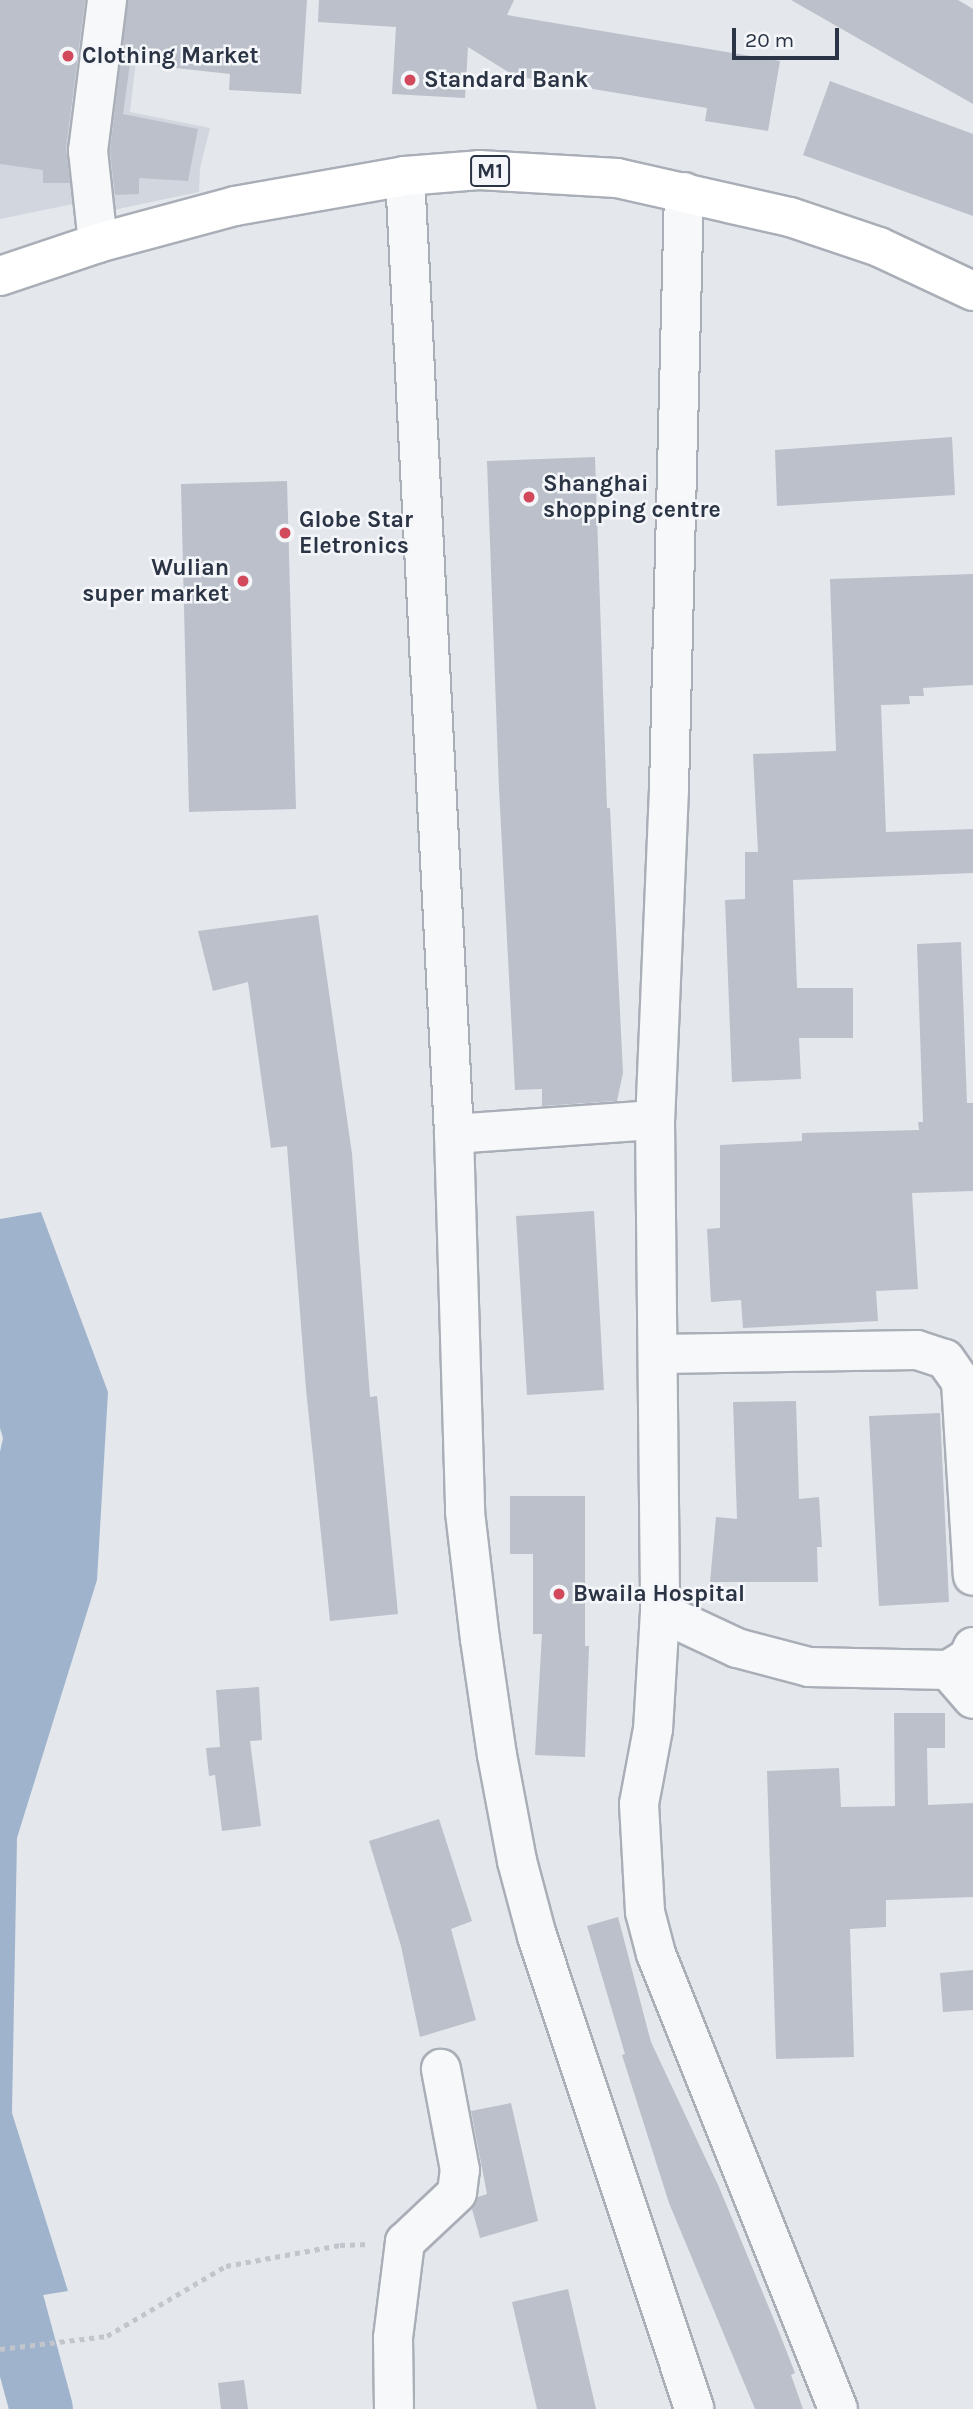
<!DOCTYPE html>
<style>
body{margin:0}
#map{position:relative;width:973px;height:2409px;overflow:hidden;background:#e4e7ec;font-family:Karla,sans-serif}
div>[style]{position:absolute}
.built>*{inset:0;background:#d2d6de}
.water>*{inset:0;background:#9fb4cc}
.river>*{height:63px;margin:-31.5px;padding:0 31.5px;transform-origin:31.5px;border-radius:31.5px;background:#9fb4cc}
.building>*{inset:0;background:#bbc0ca}
.path>*{height:4.5px;margin-top:-2.25px;transform-origin:0;background:repeating-linear-gradient(90deg,#c2c5cb 0 5px,transparent 0 10px)}
.roads{filter:drop-shadow(2px 0 #a9aeb7) drop-shadow(-2px 0 #a9aeb7) drop-shadow(0 2px #a9aeb7) drop-shadow(0 -2px #a9aeb7)}
.minor>*{height:38px;margin:-19px;padding:0 19px;transform-origin:19px;border-radius:19px;background:#f7f8fa}
.highway>*{height:38px;margin:-19px;padding:0 19px;transform-origin:19px;border-radius:19px;background:#fff}
.dots>*{width:19px;height:19px;translate:-50% -50%;box-sizing:border-box;border:4px solid #f4f6f9;border-radius:50%}
span{translate:-50% -50%;white-space:nowrap;text-align:center;line-height:1.15;-webkit-text-stroke:5px #f4f6f9;paint-order:stroke}
.shield-label span{padding:2px 5px;background:#f4f6f9;border:2px solid;border-radius:5px;-webkit-text-stroke-width:0}
.shield-label{font-size:21px;color:#2b3445;font-weight:700}
.poi-label{font-size:23px;color:#2b3445;font-weight:700}
.left{translate:0 -50%;text-align:left}
.right{translate:-100% -50%;text-align:right}
.scale{position:absolute;left:732px;top:28px;width:107px;height:32px;box-sizing:border-box;border:4px solid #2b3445;border-top:0;padding-left:9px;font-size:21px;line-height:24px;white-space:nowrap;color:#2b3445;-webkit-text-stroke:5px #f4f6f9;paint-order:stroke}
</style>
<div id="map">
<div class="built">
<i style="clip-path:polygon(0 0,143px 0,130px 112px,210px 128px,200px 168px,199px 192px,94px 214px,73px 204px,0 219px)"></i>
</div>
<div class="water">
<i style="clip-path:polygon(41px 1212px,108px 1392px,97px 1580px,17px 1838px,12px 2113px,68px 2291px,0 2302px,0 1452px,3px 1438px,0 1428px,0 1219px)"></i>
</div>
<div class="river">
<i style="left:0;top:2257px;width:157px;rotate:74.9deg"></i>
</div>
<div class="building">
<i style="clip-path:polygon(0 0,85px 0,66px 148px,70px 183px,43px 183px,43px 170px,0 164px)"></i>
<i style="clip-path:polygon(128px 0,307px 0,301px 94px,229px 90px,230px 74px,130px 63px,123px 114px,198px 129px,188px 181px,139px 178px,139px 194px,115px 195px,110px 151px)"></i>
<i style="clip-path:polygon(319px 0,514px 0,507px 15px,780px 61px,768px 131px,705px 121px,707px 108px,515px 76px,468px 47px,465px 98px,392px 94px,396px 27px,318px 22px)"></i>
<i style="clip-path:polygon(791px 0,958px 0,973px 9px,973px 104px)"></i>
<i style="clip-path:polygon(830px 81px,973px 134px,973px 216px,803px 155px)"></i>
<i style="clip-path:polygon(952px 437px,955px 495px,777px 506px,775px 450px)"></i>
<i style="clip-path:polygon(595px 457px,607px 808px,610px 808px,623px 1073px,617px 1101px,542px 1106px,542px 1089px,515px 1090px,499px 789px,487px 461px)"></i>
<i style="clip-path:polygon(287px 481px,296px 809px,189px 812px,181px 484px)"></i>
<i style="clip-path:polygon(973px 574px,973px 685px,923px 688px,924px 696px,909px 696px,910px 704px,881px 705px,886px 832px,973px 829px,973px 873px,793px 880px,797px 988px,853px 988px,853px 1038px,799px 1038px,801px 1079px,732px 1082px,725px 900px,745px 899px,745px 852px,758px 852px,753px 754px,836px 751px,830px 579px)"></i>
<i style="clip-path:polygon(318px 915px,352px 1154px,370px 1397px,377px 1396px,398px 1614px,330px 1621px,306px 1389px,287px 1146px,271px 1148px,248px 982px,213px 991px,198px 931px)"></i>
<i style="clip-path:polygon(961px 942px,967px 1103px,973px 1103px,973px 1191px,912px 1193px,918px 1289px,876px 1291px,878px 1321px,743px 1328px,741px 1300px,711px 1302px,707px 1229px,720px 1228px,720px 1145px,802px 1141px,802px 1133px,919px 1130px,918px 1122px,923px 1122px,917px 944px)"></i>
<i style="clip-path:polygon(594px 1211px,604px 1390px,527px 1395px,516px 1216px)"></i>
<i style="clip-path:polygon(796px 1401px,799px 1499px,819px 1497px,822px 1547px,817px 1547px,818px 1582px,710px 1582px,716px 1517px,737px 1519px,733px 1402px)"></i>
<i style="clip-path:polygon(940px 1413px,949px 1602px,879px 1606px,869px 1416px)"></i>
<i style="clip-path:polygon(510px 1496px,585px 1496px,585px 1646px,589px 1646px,585px 1757px,535px 1755px,542px 1634px,533px 1634px,533px 1554px,510px 1554px)"></i>
<i style="clip-path:polygon(259px 1687px,262px 1740px,250px 1741px,261px 1826px,222px 1831px,215px 1775px,209px 1776px,206px 1748px,220px 1747px,216px 1690px)"></i>
<i style="clip-path:polygon(894px 1713px,945px 1713px,945px 1748px,927px 1748px,928px 1805px,973px 1803px,973px 1897px,886px 1900px,886px 1927px,850px 1929px,854px 2057px,776px 2059px,767px 1771px,839px 1768px,841px 1807px,895px 1806px)"></i>
<i style="clip-path:polygon(439px 1819px,472px 1921px,451px 1929px,476px 2020px,420px 2037px,401px 1946px,369px 1841px)"></i>
<i style="clip-path:polygon(618px 1917px,651px 2042px,719px 2187px,779px 2332px,795px 2373px,791px 2375px,803px 2409px,755px 2409px,669px 2203px,622px 2055px,625px 2054px,587px 1926px)"></i>
<i style="clip-path:polygon(973px 1970px,973px 2010px,943px 2012px,940px 1973px)"></i>
<i style="clip-path:polygon(511px 2103px,538px 2221px,480px 2238px,472px 2209px,478px 2197px,487px 2194px,471px 2111px)"></i>
<i style="clip-path:polygon(568px 2289px,596px 2409px,537px 2409px,512px 2302px)"></i>
<i style="clip-path:polygon(244px 2380px,248px 2409px,221px 2409px,218px 2383px)"></i>
</div>
<div class="path">
<i style="left:0;top:2349px;width:108px;rotate:-6.9deg"></i>
<i style="left:107px;top:2336px;width:138px;rotate:-30.5deg"></i>
<i style="left:226px;top:2266px;width:116px;rotate:-10.4deg"></i>
<i style="left:340px;top:2245px;width:30px;rotate:-2deg"></i>
</div>
<div class="roads">
<div class="minor">
<i style="left:405px;top:176px;width:959px;rotate:87.07deg"></i>
<i style="left:454px;top:1134px;width:378px;rotate:88.3deg"></i>
<i style="left:465px;top:1512px;width:128px;rotate:83.3deg"></i>
<i style="left:480px;top:1639px;width:117px;rotate:81.7deg"></i>
<i style="left:497px;top:1755px;width:108px;rotate:79.3deg"></i>
<i style="left:517px;top:1861px;width:78px;rotate:75.1deg"></i>
<i style="left:537px;top:1936px;width:498px;rotate:71.6deg"></i>
<i style="left:684px;top:192px;width:597px;rotate:91.44deg"></i>
<i style="left:669px;top:789px;width:331px;rotate:92.4deg"></i>
<i style="left:655px;top:1120px;width:492px;rotate:89.4deg"></i>
<i style="left:660px;top:1612px;width:117px;rotate:93.4deg"></i>
<i style="left:653px;top:1729px;width:76px;rotate:100.6deg"></i>
<i style="left:639px;top:1804px;width:108px;rotate:86.8deg"></i>
<i style="left:645px;top:1912px;width:43px;rotate:75.3deg"></i>
<i style="left:656px;top:1954px;width:490px;rotate:68.2deg"></i>
<i style="left:98px;top:243px;width:93px;rotate:-96.2deg"></i>
<i style="left:88px;top:151px;width:152px;rotate:-82.8deg"></i>
<i style="left:454px;top:1134px;width:201px;rotate:-4deg"></i>
<i style="left:658px;top:1354px;width:259px;rotate:-0.9deg"></i>
<i style="left:917px;top:1350px;width:29px;rotate:18deg"></i>
<i style="left:945px;top:1359px;width:28px;rotate:55deg"></i>
<i style="left:961px;top:1382px;width:194px;rotate:86.5deg"></i>
<i style="left:660px;top:1612px;width:85px;rotate:25.1deg"></i>
<i style="left:737px;top:1648px;width:74px;rotate:14.8deg"></i>
<i style="left:809px;top:1667px;width:139px;rotate:1.2deg"></i>
<i style="left:948px;top:1670px;width:23px;rotate:-31deg"></i>
<i style="left:968px;top:1658px;width:12px;rotate:-66deg"></i>
<i style="left:948px;top:1670px;width:38px;rotate:49deg"></i>
<i style="left:394px;top:2409px;width:71px;rotate:-90.8deg"></i>
<i style="left:393px;top:2338px;width:97px;rotate:-82.9deg"></i>
<i style="left:405px;top:2242px;width:71px;rotate:-43.3deg"></i>
<i style="left:457px;top:2193px;width:23px;rotate:-83deg"></i>
<i style="left:460px;top:2170px;width:103px;rotate:-100.7deg"></i>
</div>
<div class="highway">
<i style="left:0;top:276px;width:103px;rotate:-18.6deg"></i>
<i style="left:98px;top:243px;width:142px;rotate:-15.1deg"></i>
<i style="left:235px;top:206px;width:173px;rotate:-10deg"></i>
<i style="left:405px;top:176px;width:74px;rotate:-4.6deg"></i>
<i style="left:479px;top:170px;width:138px;rotate:3.3deg"></i>
<i style="left:617px;top:178px;width:177px;rotate:12.7deg"></i>
<i style="left:790px;top:217px;width:94px;rotate:18.6deg"></i>
<i style="left:879px;top:247px;width:104px;rotate:25.1deg"></i>
</div>
</div>
<div class="dots">
<i style="left:68px;top:56px;background:#d1495b"></i>
<i style="left:410px;top:80px;background:#d1495b"></i>
<i style="left:529px;top:497px;background:#d1495b"></i>
<i style="left:285px;top:533px;background:#d1495b"></i>
<i style="left:243px;top:581px;background:#d1495b"></i>
<i style="left:559px;top:1594px;background:#d1495b"></i>
</div>
<div class="shield-label">
<span style="left:490px;top:171px">M1</span>
</div>
<div class="poi-label">
<span class="left" style="left:82px;top:56px">Clothing Market</span>
<span class="left" style="left:424px;top:80px">Standard Bank</span>
<span class="left" style="left:543px;top:497px">Shanghai<br>shopping centre</span>
<span class="left" style="left:299px;top:533px">Globe Star<br>Eletronics</span>
<span class="right" style="left:229px;top:581px">Wulian<br>super market</span>
<span class="left" style="left:573px;top:1594px">Bwaila Hospital</span>
</div>
<div class="scale">20 m</div>
</div>
